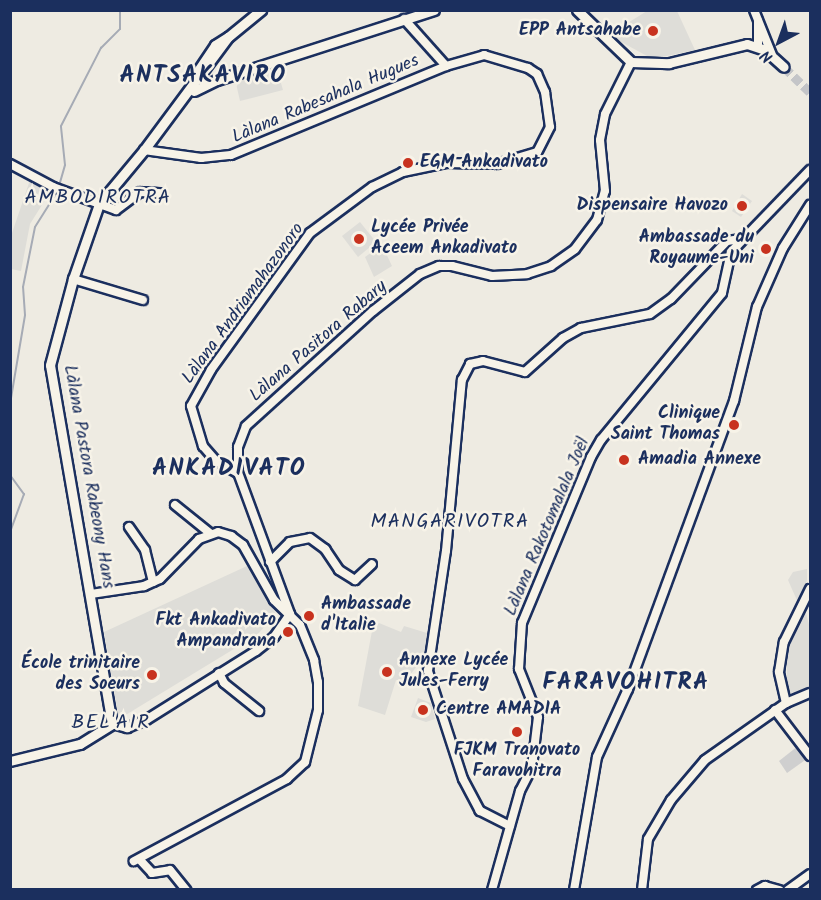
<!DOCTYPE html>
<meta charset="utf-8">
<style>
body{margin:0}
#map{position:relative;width:821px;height:900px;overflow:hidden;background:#eeebe2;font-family:Kalam,sans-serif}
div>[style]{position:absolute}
.built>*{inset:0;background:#deddd8}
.green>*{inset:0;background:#cfcfcf}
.stream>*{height:2px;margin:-1px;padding:0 1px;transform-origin:1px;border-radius:1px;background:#a6abb5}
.major-tunnel>*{height:9px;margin-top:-4.5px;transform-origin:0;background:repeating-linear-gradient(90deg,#c4c5c8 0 9px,transparent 0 13.5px)}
.roads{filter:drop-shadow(2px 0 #1b2f5e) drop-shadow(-2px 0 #1b2f5e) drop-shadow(0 2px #1b2f5e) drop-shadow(0 -2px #1b2f5e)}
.minor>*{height:8px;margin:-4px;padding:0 4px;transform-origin:4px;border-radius:4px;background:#f7f3e8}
.major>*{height:9px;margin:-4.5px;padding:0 4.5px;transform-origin:4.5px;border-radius:4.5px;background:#f7f3e8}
.dots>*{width:16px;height:16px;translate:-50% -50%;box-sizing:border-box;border:3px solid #f7f3e8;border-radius:50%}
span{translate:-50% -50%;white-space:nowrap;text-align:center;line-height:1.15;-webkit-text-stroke:5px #f7f3e8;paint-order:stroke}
.poi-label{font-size:18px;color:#1b2f5e;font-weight:700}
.right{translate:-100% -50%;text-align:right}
.left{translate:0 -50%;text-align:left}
.street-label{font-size:18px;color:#1b2f5e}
.neighbourhood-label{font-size:20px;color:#1b2f5e;letter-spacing:1.5px}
.district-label{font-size:24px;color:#1b2f5e;font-weight:700;letter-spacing:1.5px}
.frame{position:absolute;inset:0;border:12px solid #1b2f5e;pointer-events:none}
.north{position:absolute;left:749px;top:12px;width:60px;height:60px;-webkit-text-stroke:4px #f7f3e8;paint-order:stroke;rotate:221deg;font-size:16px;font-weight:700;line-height:24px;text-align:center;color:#1b2f5e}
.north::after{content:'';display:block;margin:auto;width:21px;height:27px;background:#1b2f5e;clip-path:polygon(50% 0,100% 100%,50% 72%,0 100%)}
</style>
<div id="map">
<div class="built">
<i style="clip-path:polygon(647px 11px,677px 11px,695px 50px,662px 57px,647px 56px,614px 38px,626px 24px)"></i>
<i style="clip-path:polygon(276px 66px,283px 90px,240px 101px,235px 79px)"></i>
<i style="clip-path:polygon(30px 180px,52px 189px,30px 224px,21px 271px,11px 269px,11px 236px)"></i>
<i style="clip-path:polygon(742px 194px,752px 201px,741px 217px,732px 211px)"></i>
<i style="clip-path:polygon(360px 222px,376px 242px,358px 257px,342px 236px)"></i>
<i style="clip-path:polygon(382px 245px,392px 266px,374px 277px,365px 257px)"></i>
<i style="clip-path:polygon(247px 566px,276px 614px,257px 635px,119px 719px,104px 632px)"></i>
<i style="clip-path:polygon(807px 569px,807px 580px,799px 605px,788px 580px,793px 572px)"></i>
<i style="clip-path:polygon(806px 613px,810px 628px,810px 687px,793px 694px,787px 691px,787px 658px,792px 636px)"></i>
<i style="clip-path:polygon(379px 623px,401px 632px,404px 626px,427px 633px,424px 665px,418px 665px,405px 681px,396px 680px,385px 715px,358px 706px,372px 631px)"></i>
<i style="clip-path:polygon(418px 698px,431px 703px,435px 719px,426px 722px,411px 717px)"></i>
</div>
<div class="green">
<i style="clip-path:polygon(798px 746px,808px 758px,787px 773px,779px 761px)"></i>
</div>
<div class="stream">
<i style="left:59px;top:186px;width:22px;rotate:-74deg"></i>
<i style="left:65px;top:165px;width:39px;rotate:-96deg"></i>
<i style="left:61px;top:126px;width:88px;rotate:-62.9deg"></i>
<i style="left:101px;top:48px;width:27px;rotate:-45deg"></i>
<i style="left:120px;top:29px;width:19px;rotate:-90deg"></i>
<i style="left:10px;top:404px;width:90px;rotate:-80.4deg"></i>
<i style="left:25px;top:315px;width:28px;rotate:-94deg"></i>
<i style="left:23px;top:287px;width:61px;rotate:-78.7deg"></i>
<i style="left:35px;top:227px;width:41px;rotate:-57.8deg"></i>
<i style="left:10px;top:475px;width:24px;rotate:54deg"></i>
<i style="left:24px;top:494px;width:40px;rotate:110.2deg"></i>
</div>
<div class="major-tunnel">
<i style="left:784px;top:67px;width:36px;rotate:44deg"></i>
</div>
<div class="roads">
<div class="minor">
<i style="left:754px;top:10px;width:48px;rotate:68.2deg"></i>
<i style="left:404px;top:19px;width:63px;rotate:48.2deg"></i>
<i style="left:758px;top:46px;width:25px;rotate:-90deg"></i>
<i style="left:144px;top:150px;width:58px;rotate:8deg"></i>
<i style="left:201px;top:158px;width:30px;rotate:-6deg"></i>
<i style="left:231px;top:155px;width:233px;rotate:-22.5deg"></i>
<i style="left:446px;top:66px;width:40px;rotate:-16deg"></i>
<i style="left:484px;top:55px;width:46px;rotate:16.5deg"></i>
<i style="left:528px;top:68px;width:11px;rotate:34deg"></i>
<i style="left:537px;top:74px;width:20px;rotate:66deg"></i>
<i style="left:545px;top:92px;width:35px;rotate:82deg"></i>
<i style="left:550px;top:127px;width:28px;rotate:117deg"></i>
<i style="left:537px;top:152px;width:42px;rotate:163.3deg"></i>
<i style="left:497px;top:164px;width:51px;rotate:-178.9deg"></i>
<i style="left:446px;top:163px;width:44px;rotate:168.2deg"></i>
<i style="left:403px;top:172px;width:34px;rotate:154deg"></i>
<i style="left:372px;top:187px;width:77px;rotate:143.4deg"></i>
<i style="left:310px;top:233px;width:169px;rotate:125.9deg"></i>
<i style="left:211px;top:370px;width:41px;rotate:119.1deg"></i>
<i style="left:191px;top:406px;width:42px;rotate:73.3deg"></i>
<i style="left:203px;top:446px;width:20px;rotate:49deg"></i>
<i style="left:216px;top:461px;width:25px;rotate:29deg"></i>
<i style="left:10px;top:164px;width:49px;rotate:28.1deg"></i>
<i style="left:53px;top:187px;width:67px;rotate:20.1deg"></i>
<i style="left:116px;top:210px;width:30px;rotate:-37deg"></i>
<i style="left:140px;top:192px;width:19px;rotate:3deg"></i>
<i style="left:73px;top:279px;width:73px;rotate:16.7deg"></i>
<i style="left:175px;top:505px;width:46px;rotate:38.9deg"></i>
<i style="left:129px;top:527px;width:28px;rotate:55deg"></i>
<i style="left:145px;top:550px;width:33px;rotate:76deg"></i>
<i style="left:270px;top:562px;width:28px;rotate:-45deg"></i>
<i style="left:290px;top:542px;width:20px;rotate:-11deg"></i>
<i style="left:310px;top:538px;width:19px;rotate:36deg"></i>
<i style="left:325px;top:549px;width:25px;rotate:56deg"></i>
<i style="left:339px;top:570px;width:19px;rotate:32deg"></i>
<i style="left:355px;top:580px;width:23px;rotate:-43deg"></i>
<i style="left:91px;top:594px;width:54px;rotate:-8.6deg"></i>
<i style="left:144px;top:586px;width:17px;rotate:-24deg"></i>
<i style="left:160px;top:579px;width:56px;rotate:-45.7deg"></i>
<i style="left:199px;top:539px;width:20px;rotate:-20deg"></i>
<i style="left:218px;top:532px;width:14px;rotate:17deg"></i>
<i style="left:231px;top:536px;width:15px;rotate:37deg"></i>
<i style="left:243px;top:545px;width:63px;rotate:60.6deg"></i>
<i style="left:274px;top:600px;width:36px;rotate:44deg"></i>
<i style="left:300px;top:625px;width:38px;rotate:68deg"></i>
<i style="left:314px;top:660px;width:22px;rotate:80deg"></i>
<i style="left:318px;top:682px;width:28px;rotate:90deg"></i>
<i style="left:318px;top:710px;width:54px;rotate:104deg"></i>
<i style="left:305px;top:762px;width:25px;rotate:137deg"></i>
<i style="left:287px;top:779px;width:174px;rotate:151.8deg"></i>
<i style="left:219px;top:673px;width:11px;rotate:63deg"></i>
<i style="left:224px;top:683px;width:45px;rotate:38.7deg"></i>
<i style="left:786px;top:703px;width:32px;rotate:-103deg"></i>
<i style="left:779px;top:672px;width:30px;rotate:-81deg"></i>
<i style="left:784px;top:642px;width:59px;rotate:-63.9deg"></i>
<i style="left:775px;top:710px;width:58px;rotate:52.7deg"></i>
<i style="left:112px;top:724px;width:16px;rotate:15deg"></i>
<i style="left:127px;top:728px;width:21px;rotate:-23deg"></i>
<i style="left:146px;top:720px;width:130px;rotate:-32.1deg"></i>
<i style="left:256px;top:651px;width:23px;rotate:-38deg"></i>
<i style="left:274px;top:637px;width:28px;rotate:-55deg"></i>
<i style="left:290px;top:614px;width:150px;rotate:-110.2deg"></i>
<i style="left:238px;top:473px;width:26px;rotate:-90deg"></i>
<i style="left:238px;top:447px;width:22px;rotate:-69deg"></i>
<i style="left:246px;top:426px;width:171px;rotate:-42.2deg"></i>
<i style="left:373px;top:311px;width:60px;rotate:-38.2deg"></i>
<i style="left:420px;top:274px;width:21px;rotate:-23deg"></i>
<i style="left:439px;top:266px;width:13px"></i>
<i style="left:452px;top:266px;width:41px;rotate:14deg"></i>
<i style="left:492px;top:276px;width:35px;rotate:-3deg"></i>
<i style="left:527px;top:274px;width:25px;rotate:-18deg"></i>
<i style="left:551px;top:266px;width:29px;rotate:-35deg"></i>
<i style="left:575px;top:249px;width:36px;rotate:-53deg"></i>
<i style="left:597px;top:220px;width:30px;rotate:-75deg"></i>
<i style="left:605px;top:191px;width:51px;rotate:-95.6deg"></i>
<i style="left:600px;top:140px;width:26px;rotate:-79deg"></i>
<i style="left:605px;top:114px;width:58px;rotate:-63.4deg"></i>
<i style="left:510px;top:826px;width:34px;rotate:-153deg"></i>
<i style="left:480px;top:811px;width:36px;rotate:-118deg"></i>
<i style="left:463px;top:779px;width:114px;rotate:-108deg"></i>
<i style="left:428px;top:671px;width:121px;rotate:-81.5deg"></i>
<i style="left:446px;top:551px;width:172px;rotate:-84.7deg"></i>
<i style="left:462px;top:380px;width:18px;rotate:-63deg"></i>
<i style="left:470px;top:364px;width:13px;rotate:-13deg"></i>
<i style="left:483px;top:361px;width:43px;rotate:14.7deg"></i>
<i style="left:525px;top:372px;width:51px;rotate:-41.8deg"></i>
<i style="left:563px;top:338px;width:21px;rotate:-29deg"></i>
<i style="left:581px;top:328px;width:70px;rotate:-11.5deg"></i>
<i style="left:650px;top:314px;width:26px;rotate:-36deg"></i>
<i style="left:671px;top:299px;width:81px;rotate:-46deg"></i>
<i style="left:727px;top:241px;width:14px;rotate:-8deg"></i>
<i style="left:141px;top:861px;width:16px;rotate:47deg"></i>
<i style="left:152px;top:873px;width:18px;rotate:-9deg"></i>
<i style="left:170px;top:870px;width:26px;rotate:51deg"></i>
<i style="left:492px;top:890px;width:103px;rotate:-74.2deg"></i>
<i style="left:520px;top:791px;width:27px;rotate:-63deg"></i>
<i style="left:532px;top:767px;width:50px;rotate:-83.2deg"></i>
<i style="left:538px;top:717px;width:52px;rotate:-111.6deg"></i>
<i style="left:519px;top:669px;width:46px;rotate:-86.3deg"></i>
<i style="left:522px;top:623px;width:180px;rotate:-67.4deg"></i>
<i style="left:591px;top:457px;width:20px;rotate:-60deg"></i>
<i style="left:601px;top:440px;width:190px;rotate:-50.5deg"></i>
<i style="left:722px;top:293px;width:42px;rotate:-77.6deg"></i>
<i style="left:731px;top:252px;width:114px;rotate:-46.1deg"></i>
<i style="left:574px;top:890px;width:135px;rotate:-80.2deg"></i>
<i style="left:597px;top:757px;width:75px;rotate:-65.5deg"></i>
<i style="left:628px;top:689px;width:307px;rotate:-69.8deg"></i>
<i style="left:734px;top:401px;width:97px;rotate:-76.3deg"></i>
<i style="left:757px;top:307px;width:64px;rotate:-66.2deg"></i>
<i style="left:783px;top:248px;width:51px;rotate:-57.9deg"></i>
<i style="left:642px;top:890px;width:51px;rotate:-83.3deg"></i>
<i style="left:648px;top:839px;width:45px;rotate:-59.5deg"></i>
<i style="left:671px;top:800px;width:52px;rotate:-49.6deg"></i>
<i style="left:705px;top:760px;width:99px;rotate:-35.1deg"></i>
<i style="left:786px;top:703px;width:26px;rotate:-23deg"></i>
<i style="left:757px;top:890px;width:9px;rotate:-27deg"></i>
<i style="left:765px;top:886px;width:15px;rotate:16deg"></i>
<i style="left:788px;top:890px;width:27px;rotate:-36deg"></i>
</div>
<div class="major">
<i style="left:577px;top:10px;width:75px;rotate:43.9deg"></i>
<i style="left:631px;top:62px;width:38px;rotate:2deg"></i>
<i style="left:669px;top:63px;width:80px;rotate:-13.7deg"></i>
<i style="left:747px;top:44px;width:19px;rotate:18deg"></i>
<i style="left:765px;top:50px;width:25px;rotate:42deg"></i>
<i style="left:193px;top:78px;width:40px;rotate:-56deg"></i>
<i style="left:215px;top:45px;width:13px;rotate:-32deg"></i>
<i style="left:194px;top:91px;width:25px;rotate:-26deg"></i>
<i style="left:217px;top:80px;width:228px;rotate:-17.9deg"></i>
<i style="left:10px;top:761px;width:72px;rotate:-13.7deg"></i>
<i style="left:80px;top:744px;width:38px;rotate:-32deg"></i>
<i style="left:112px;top:724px;width:364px;rotate:-99.8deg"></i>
<i style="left:50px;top:365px;width:89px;rotate:-75deg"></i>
<i style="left:73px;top:279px;width:79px;rotate:-70.9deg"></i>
<i style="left:99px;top:204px;width:70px;rotate:-50.2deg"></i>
<i style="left:144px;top:150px;width:141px;rotate:-53.4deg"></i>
<i style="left:228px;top:37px;width:43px;rotate:-39.3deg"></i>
</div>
</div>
<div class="dots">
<i style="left:653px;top:31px;background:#c8321e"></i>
<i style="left:408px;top:163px;background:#c8321e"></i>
<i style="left:742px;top:206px;background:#c8321e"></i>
<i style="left:359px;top:239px;background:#c8321e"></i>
<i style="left:766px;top:249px;background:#c8321e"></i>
<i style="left:734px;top:425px;background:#c8321e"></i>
<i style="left:624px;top:460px;background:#c8321e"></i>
<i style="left:309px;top:616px;background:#c8321e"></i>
<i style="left:288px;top:632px;background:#c8321e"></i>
<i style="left:387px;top:672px;background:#c8321e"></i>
<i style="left:152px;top:675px;background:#c8321e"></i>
<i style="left:423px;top:710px;background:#c8321e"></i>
<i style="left:517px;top:732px;background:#c8321e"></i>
</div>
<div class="poi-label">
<span class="right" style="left:641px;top:31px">EPP Antsahabe</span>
<span class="left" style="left:420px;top:163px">EGM Ankadivato</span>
<span class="right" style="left:728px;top:206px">Dispensaire Havozo</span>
<span class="left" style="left:371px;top:239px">Lycée Privée<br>Aceem Ankadivato</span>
<span class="right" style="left:754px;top:249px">Ambassade du<br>Royaume-Uni</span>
<span class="right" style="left:720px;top:425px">Clinique<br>Saint Thomas</span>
<span class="left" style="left:638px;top:460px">Amadia Annexe</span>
<span class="left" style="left:321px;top:616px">Ambassade<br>d'Italie</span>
<span class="right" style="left:276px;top:632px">Fkt Ankadivato<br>Ampandrana</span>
<span class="left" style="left:399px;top:672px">Annexe Lycée<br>Jules-Ferry</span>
<span class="right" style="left:140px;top:675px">École trinitaire<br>des Soeurs</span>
<span class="left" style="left:436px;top:710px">Centre AMADIA</span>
<span style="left:517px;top:762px">FJKM Tranovato<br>Faravohitra</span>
</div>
<div class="street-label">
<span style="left:326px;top:100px;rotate:-23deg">Làlana Rabesahala Hugues</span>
<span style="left:244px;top:304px;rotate:-54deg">Làlana Andriamahazonoro</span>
<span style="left:319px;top:342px;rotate:-41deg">Làlana Pasitora Rabary</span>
<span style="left:88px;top:477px;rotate:80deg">Làlana Pastora Rabeony Hans</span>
<span style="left:548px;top:527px;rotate:-67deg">Làlana Rakotomalala Joël</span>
</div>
<div class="neighbourhood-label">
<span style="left:98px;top:198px">AMBODIROTRA</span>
<span style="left:450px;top:522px">MANGARIVOTRA</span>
<span style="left:111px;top:723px">BEL'AIR</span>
</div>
<div class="district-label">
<span style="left:203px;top:76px">ANTSAKAVIRO</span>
<span style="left:229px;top:469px">ANKADIVATO</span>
<span style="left:626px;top:683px">FARAVOHITRA</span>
</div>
<div class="frame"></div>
<div class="north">N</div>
</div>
